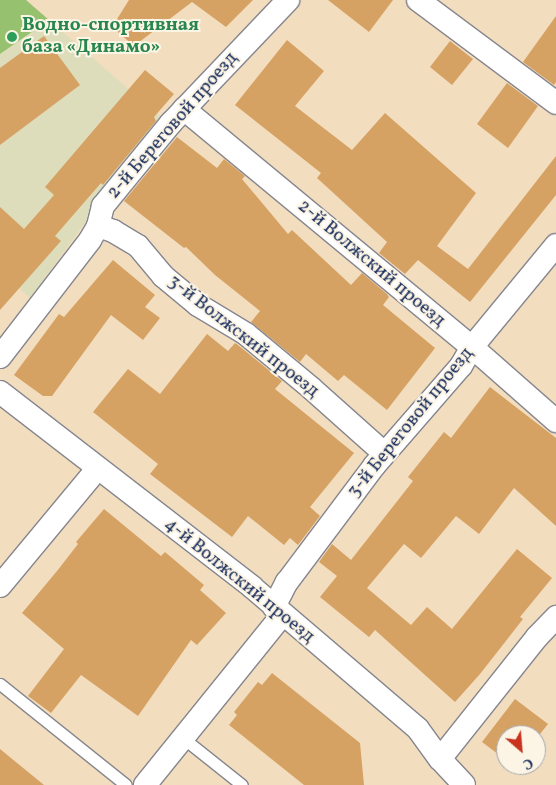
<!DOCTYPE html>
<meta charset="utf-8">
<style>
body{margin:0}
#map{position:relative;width:556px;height:785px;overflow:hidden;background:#f2ddbf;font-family:Vollkorn,serif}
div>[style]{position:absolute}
.built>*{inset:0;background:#deddbb}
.green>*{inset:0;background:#96c16e}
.building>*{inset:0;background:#d6a263}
.roads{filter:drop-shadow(1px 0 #86868e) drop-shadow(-1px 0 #86868e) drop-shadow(0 1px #86868e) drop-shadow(0 -1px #86868e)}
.service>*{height:11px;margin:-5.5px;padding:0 5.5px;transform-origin:5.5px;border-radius:5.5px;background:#fff}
.minor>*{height:22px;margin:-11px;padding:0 11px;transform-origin:11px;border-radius:11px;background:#fff}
.dots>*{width:14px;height:14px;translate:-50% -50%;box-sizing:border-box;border:2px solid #fcf5e5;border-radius:50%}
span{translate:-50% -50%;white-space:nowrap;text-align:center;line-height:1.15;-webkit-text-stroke:4px #fcf5e5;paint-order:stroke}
.leisure-label{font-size:19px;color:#27864d;font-weight:700}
.left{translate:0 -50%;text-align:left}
.street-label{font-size:19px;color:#1b2f5e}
.north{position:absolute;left:496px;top:725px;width:50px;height:50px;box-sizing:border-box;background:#fcf5e5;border:1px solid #a2a6af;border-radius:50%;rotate:153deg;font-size:14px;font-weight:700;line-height:20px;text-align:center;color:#1b2f5e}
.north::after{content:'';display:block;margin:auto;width:18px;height:22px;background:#c8321e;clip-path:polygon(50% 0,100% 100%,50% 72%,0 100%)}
</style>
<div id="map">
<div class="built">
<i style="clip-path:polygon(49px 20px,162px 118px,30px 298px,0 270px,0 54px)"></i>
</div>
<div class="green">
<i style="clip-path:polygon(0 0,26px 0,49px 20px,0 54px)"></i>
</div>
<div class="building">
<i style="clip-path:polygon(129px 0,253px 0,226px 27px,192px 2px,134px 46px,112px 27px)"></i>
<i style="clip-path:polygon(328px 0,393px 0,369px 32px)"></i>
<i style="clip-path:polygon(556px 16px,556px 82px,554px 85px,523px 62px)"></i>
<i style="clip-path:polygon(44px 36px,80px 85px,0 145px,0 68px)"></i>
<i style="clip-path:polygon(287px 40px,324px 71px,295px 106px,352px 150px,385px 113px,476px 193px,437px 246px,468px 269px,556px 156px,556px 195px,470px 302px,418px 260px,405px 274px,379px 253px,387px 242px,317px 178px,321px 173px,235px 105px)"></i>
<i style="clip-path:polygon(450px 41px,473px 59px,452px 85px,430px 67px)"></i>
<i style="clip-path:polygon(145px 70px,174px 94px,154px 117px,156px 121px,103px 185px,101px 183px,55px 236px,61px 241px,0 310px,0 207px,24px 229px,54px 195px,45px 187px)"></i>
<i style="clip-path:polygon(507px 83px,538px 106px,508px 148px,477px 124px)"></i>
<i style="clip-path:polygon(177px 137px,217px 168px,224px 159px,245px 176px,242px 179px,288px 234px,292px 230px,351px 285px,362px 273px,387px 294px,389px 297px,383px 305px,435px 348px,387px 410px,344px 375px,338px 381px,306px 354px,300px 362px,251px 322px,260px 311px,215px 275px,186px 247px,184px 248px,124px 201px)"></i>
<i style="clip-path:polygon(113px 260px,155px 295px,145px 307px,160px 318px,143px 340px,111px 315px,52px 396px,43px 396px,14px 375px,59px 314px,64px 317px)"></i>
<i style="clip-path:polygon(207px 334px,228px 351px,235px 343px,238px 345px,282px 381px,275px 389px,354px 453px,310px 507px,320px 516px,298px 545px,290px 538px,284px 545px,248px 516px,232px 537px,150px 474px,158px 464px,93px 412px,128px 369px,160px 394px)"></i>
<i style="clip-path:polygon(490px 387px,556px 438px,556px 526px,514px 488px,479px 534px,456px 516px,421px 558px,404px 544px,367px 588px,411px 625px,427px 607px,452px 629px,517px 549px,552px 578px,520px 617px,523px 619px,480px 674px,455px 702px,375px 630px,369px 637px,320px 597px,337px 576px,319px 562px,332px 544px,351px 560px,413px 481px,408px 477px,444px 432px,451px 438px)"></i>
<i style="clip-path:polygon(104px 509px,161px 556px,165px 552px,204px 585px,200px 590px,226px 613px,197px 645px,191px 640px,138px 716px,81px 675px,51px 713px,28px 696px,64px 649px,22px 613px,57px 571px,78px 544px,76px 542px)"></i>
<i style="clip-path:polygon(272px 673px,360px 743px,364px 785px,304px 785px,229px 725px,237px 715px,234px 712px,258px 682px,262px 685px)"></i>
<i style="clip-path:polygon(515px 699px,548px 724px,536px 739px,536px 735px,506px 735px,506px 760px,482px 742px)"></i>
<i style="clip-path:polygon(0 749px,44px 785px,0 785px)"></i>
</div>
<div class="roads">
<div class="service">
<i style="left:0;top:684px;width:161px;rotate:38.7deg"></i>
<i style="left:183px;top:738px;width:75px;rotate:38.5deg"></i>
</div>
<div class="minor">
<i style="left:418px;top:0;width:172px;rotate:36.7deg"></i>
<i style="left:184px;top:109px;width:374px;rotate:39.6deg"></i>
<i style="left:472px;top:347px;width:112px;rotate:41.4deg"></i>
<i style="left:98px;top:226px;width:16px;rotate:18deg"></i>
<i style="left:113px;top:231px;width:29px;rotate:31deg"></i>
<i style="left:138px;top:246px;width:39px;rotate:50deg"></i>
<i style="left:163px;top:276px;width:45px;rotate:39.6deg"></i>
<i style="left:198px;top:305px;width:56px;rotate:31.1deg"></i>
<i style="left:246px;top:334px;width:85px;rotate:39.7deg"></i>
<i style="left:311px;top:388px;width:98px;rotate:41.7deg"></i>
<i style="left:0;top:357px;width:148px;rotate:-52.4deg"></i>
<i style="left:90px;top:240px;width:16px;rotate:-60deg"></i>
<i style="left:98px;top:226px;width:21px;rotate:-76deg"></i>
<i style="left:103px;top:206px;width:107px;rotate:-50.7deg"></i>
<i style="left:171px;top:123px;width:170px;rotate:-46.4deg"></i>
<i style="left:0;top:392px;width:319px;rotate:37.7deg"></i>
<i style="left:252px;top:587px;width:218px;rotate:40.5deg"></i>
<i style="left:418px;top:729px;width:37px;rotate:54deg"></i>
<i style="left:440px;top:759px;width:35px;rotate:47deg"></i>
<i style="left:0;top:586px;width:153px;rotate:-50.3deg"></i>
<i style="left:274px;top:607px;width:28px;rotate:-63deg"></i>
<i style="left:287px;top:582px;width:145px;rotate:-53.1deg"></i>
<i style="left:374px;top:466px;width:133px;rotate:-49deg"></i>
<i style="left:461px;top:366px;width:22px;rotate:-60deg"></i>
<i style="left:472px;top:347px;width:132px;rotate:-50.5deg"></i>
<i style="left:440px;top:759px;width:156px;rotate:-51.5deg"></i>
<i style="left:537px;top:637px;width:28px;rotate:-46deg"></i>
<i style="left:145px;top:785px;width:218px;rotate:-51.1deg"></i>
</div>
</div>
<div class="dots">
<i style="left:12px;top:37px;background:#2e9e5b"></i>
</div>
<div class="leisure-label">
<span class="left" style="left:22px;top:37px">Водно-спортивная<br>база «Динамо»</span>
</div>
<div class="street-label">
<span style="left:173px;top:126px;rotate:-49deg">2-й Береговой проезд</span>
<span style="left:371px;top:264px;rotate:40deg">2-й Волжский проезд</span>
<span style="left:243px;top:337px;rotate:38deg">3-й Волжский проезд</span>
<span style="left:411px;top:423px;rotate:-51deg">3-й Береговой проезд</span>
<span style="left:239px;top:581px;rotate:39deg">4-й Волжский проезд</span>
</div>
<div class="north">С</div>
</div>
